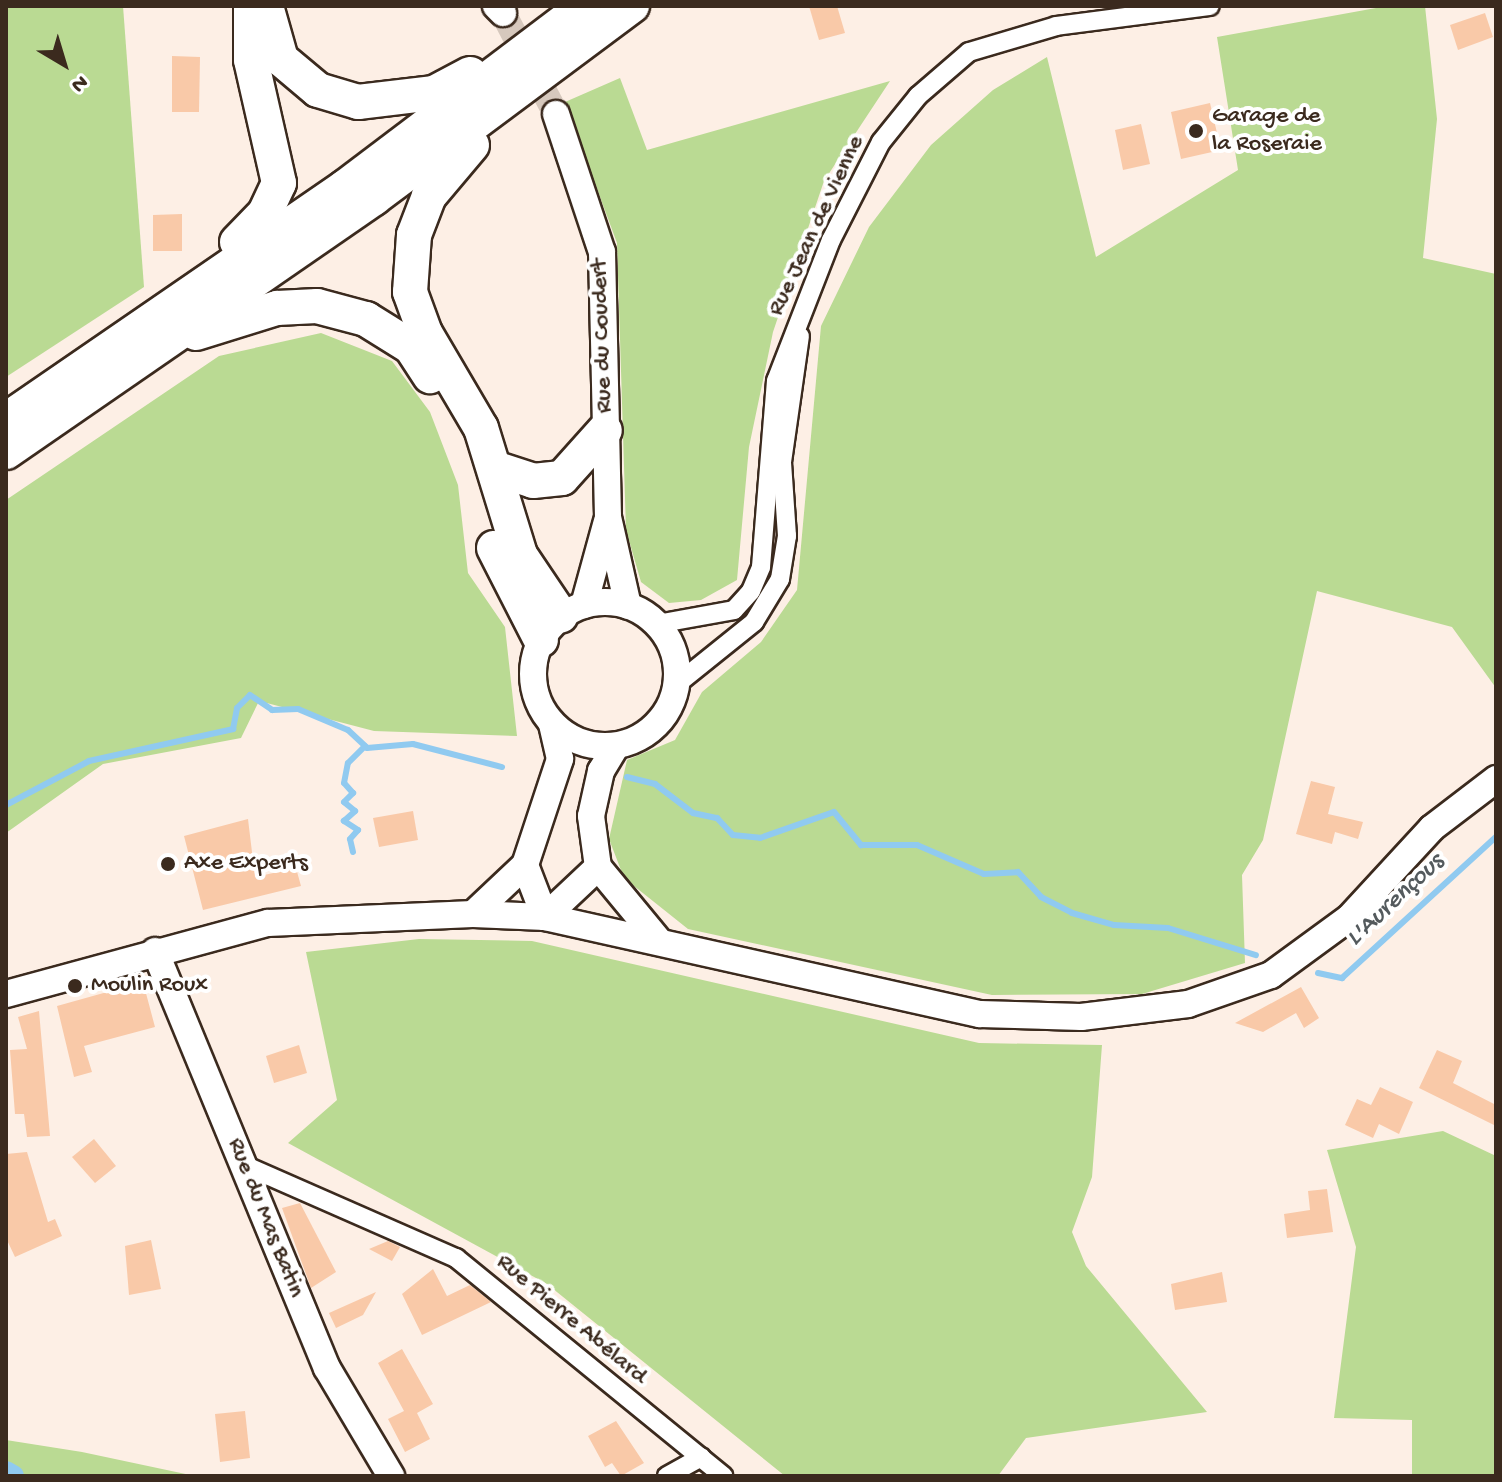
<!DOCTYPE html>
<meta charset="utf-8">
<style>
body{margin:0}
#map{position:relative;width:1502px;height:1482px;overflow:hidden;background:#fdefe5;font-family:"Gochi Hand",sans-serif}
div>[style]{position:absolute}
.green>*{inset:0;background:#bada93}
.stream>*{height:6px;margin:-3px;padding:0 3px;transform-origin:3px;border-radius:3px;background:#90caf0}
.canal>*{height:22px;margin:-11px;padding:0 11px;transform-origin:11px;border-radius:11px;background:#90caf0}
.building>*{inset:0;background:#f9c9a8}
.secondary-tunnel>*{height:26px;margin-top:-13px;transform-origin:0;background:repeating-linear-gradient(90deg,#d6c8bd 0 26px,transparent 0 39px)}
.roads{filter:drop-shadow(2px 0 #3b2a1e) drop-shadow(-2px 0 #3b2a1e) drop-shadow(0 2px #3b2a1e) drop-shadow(0 -2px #3b2a1e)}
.street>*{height:18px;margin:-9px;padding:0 9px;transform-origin:9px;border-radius:9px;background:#fff}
.secondary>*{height:26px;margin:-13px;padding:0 13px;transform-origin:13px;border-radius:13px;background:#fff}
.secondary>.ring{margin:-13px;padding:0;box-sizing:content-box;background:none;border:26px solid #fff;border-radius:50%}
.highway>*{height:34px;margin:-17px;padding:0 17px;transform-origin:17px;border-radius:17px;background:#fff}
.dots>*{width:22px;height:22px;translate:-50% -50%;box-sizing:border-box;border:4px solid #fff;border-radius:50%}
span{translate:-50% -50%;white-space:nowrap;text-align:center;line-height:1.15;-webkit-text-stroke:8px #fff;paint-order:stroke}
.poi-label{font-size:24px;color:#3b2a1e}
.left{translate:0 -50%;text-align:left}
.street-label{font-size:24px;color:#3b2a1e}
.water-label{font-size:26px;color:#545a5d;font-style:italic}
.frame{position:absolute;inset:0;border:8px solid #3b2a1e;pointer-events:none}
.north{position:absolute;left:24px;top:24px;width:80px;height:80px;-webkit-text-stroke:6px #fff;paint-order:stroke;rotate:142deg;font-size:22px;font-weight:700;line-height:32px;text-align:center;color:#3b2a1e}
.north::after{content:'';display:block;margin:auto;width:28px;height:36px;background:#3b2a1e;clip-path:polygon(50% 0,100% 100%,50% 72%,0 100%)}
</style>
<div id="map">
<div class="green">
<i style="clip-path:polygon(6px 6px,123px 6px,144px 287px,6px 377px)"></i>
<i style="clip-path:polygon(1387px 6px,1425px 6px,1437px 119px,1423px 258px,1496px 274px,1496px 688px,1452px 627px,1317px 591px,1263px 840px,1242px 875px,1245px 963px,1142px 994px,992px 995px,688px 929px,624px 878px,609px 839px,627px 760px,675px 740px,702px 692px,761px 642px,797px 590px,821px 326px,869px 227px,931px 145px,993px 90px,1047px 57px,1096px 257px,1238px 170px,1217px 37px)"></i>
<i style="clip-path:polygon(620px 78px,647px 150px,890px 81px,824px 181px,773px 332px,749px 447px,737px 580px,701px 600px,669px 603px,641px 582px,626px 530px,617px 243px,565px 102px)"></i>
<i style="clip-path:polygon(321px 333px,392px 361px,430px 412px,458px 485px,468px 573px,505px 627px,517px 736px,374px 731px,259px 701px,241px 738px,103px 764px,6px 833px,6px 500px,219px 356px)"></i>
<i style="clip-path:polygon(419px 939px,532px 941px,979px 1043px,1102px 1045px,1092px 1177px,1072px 1232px,1086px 1266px,1207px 1412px,1026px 1438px,998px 1476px,785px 1476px,547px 1284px,288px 1143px,337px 1100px,306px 952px)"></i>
<i style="clip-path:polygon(1443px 1131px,1496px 1156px,1496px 1476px,1412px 1476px,1412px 1420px,1334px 1418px,1356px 1247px,1327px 1150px)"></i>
<i style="clip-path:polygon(6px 1440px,82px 1452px,195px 1476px,6px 1476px)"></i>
</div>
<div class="stream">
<i style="left:627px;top:777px;width:29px;rotate:14deg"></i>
<i style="left:655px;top:784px;width:48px;rotate:37.3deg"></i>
<i style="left:693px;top:813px;width:25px;rotate:12deg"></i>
<i style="left:717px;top:818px;width:23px;rotate:47deg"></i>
<i style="left:733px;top:835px;width:27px;rotate:6deg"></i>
<i style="left:760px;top:838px;width:78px;rotate:-19.4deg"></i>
<i style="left:834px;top:812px;width:43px;rotate:50.7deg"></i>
<i style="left:861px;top:845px;width:56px"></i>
<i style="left:917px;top:845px;width:73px;rotate:23.4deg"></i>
<i style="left:984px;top:874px;width:34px;rotate:-3deg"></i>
<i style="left:1018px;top:872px;width:34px;rotate:47deg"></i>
<i style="left:1041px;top:897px;width:35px;rotate:27deg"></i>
<i style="left:1072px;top:913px;width:44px;rotate:15.9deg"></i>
<i style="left:1114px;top:925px;width:54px;rotate:3.2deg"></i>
<i style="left:1168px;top:928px;width:92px;rotate:17.1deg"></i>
<i style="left:6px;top:805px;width:94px;rotate:-27.9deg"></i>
<i style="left:89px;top:761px;width:148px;rotate:-12.5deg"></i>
<i style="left:233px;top:729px;width:21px;rotate:-79deg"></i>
<i style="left:237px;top:708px;width:18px;rotate:-45deg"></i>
<i style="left:250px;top:695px;width:27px;rotate:34deg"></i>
<i style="left:272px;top:710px;width:26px;rotate:-2deg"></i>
<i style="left:298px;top:709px;width:54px;rotate:22.8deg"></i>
<i style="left:348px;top:730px;width:26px;rotate:43deg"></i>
<i style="left:367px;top:748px;width:46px;rotate:-5deg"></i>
<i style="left:413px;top:744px;width:92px;rotate:14.5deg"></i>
<i style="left:353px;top:852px;width:13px;rotate:-103deg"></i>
<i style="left:350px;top:839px;width:12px;rotate:-48deg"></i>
<i style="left:358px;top:830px;width:17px;rotate:-147deg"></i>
<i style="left:344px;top:821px;width:15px;rotate:-42deg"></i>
<i style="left:355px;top:811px;width:14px;rotate:-141deg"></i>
<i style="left:344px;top:802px;width:13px;rotate:-45deg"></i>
<i style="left:353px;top:793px;width:13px;rotate:-132deg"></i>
<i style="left:344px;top:783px;width:20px;rotate:-79deg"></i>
<i style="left:348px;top:763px;width:24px;rotate:-45deg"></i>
<i style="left:1318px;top:973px;width:25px;rotate:12deg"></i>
<i style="left:1342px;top:978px;width:209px;rotate:-42.5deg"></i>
</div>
<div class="canal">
<i style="left:6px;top:1472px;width:8px;rotate:30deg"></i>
</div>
<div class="building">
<i style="clip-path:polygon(809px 6px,837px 6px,845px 33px,819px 40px)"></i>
<i style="clip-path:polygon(1485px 13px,1493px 37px,1458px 50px,1450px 25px)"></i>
<i style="clip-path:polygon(172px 56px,200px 57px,199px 112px,172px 112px)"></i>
<i style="clip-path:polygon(1210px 103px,1221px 150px,1181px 159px,1171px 112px)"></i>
<i style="clip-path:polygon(1141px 124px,1150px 164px,1123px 170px,1115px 130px)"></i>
<i style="clip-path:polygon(182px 214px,182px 251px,153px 251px,153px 215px)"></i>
<i style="clip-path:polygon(1311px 781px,1335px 787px,1328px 814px,1363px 822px,1358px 839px,1335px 832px,1332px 844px,1296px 834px)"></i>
<i style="clip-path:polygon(413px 811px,418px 840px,379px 847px,373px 818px)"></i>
<i style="clip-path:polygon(248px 819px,255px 877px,296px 868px,301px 886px,203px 910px,184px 836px)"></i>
<i style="clip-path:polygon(143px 982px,155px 1027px,84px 1046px,92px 1072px,74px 1077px,57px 1006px)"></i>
<i style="clip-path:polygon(1301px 987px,1319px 1018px,1304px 1028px,1296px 1013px,1263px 1032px,1235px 1023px)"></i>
<i style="clip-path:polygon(39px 1011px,50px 1136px,27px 1137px,24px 1114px,15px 1114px,10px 1050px,27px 1049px,18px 1017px)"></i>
<i style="clip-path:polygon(299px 1045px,307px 1073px,274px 1083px,266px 1056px)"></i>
<i style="clip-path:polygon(1437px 1050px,1462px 1061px,1453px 1083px,1496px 1105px,1496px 1126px,1419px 1088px)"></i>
<i style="clip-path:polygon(1380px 1087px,1413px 1102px,1399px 1134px,1379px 1124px,1373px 1138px,1345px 1125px,1357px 1099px,1371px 1105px)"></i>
<i style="clip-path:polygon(94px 1139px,116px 1166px,95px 1183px,72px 1157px)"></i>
<i style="clip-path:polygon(27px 1152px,48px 1222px,55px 1219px,62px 1236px,15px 1257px,6px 1238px,6px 1154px)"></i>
<i style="clip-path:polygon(1327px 1189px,1333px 1232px,1287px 1238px,1284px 1214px,1310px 1210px,1308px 1191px)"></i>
<i style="clip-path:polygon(300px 1203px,336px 1272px,311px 1288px,282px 1208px)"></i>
<i style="clip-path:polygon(151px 1240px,161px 1289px,129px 1295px,125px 1246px)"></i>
<i style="clip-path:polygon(388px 1241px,400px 1247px,392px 1261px,369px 1249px)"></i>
<i style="clip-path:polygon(433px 1269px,447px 1296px,470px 1285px,491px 1302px,422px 1335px,402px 1294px)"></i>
<i style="clip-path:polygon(1222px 1272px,1227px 1302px,1175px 1310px,1171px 1284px)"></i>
<i style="clip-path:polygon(376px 1292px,363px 1315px,336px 1328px,329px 1313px)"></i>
<i style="clip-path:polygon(402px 1349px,433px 1404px,417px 1413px,430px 1439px,405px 1452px,388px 1419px,404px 1411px,378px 1363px)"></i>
<i style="clip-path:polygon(245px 1411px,250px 1458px,220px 1462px,215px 1414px)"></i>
<i style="clip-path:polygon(616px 1421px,644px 1463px,621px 1476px,612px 1463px,605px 1467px,588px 1436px)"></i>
</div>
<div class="secondary-tunnel">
<i style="left:503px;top:13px;width:114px;rotate:62.3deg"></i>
</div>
<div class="roads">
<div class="street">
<i style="left:657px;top:624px;width:78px;rotate:-10.3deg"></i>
<i style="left:734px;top:610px;width:25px;rotate:-48deg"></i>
<i style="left:751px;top:591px;width:26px;rotate:-67deg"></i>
<i style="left:761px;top:567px;width:187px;rotate:-85.4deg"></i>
<i style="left:776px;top:381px;width:151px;rotate:-68.7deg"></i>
<i style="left:831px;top:240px;width:110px;rotate:-63deg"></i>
<i style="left:881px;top:142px;width:59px;rotate:-51.2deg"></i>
<i style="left:918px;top:96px;width:67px;rotate:-40.8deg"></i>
<i style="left:969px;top:52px;width:91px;rotate:-16.6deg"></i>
<i style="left:1056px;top:26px;width:155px;rotate:-7.4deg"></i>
<i style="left:677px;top:684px;width:99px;rotate:-38.8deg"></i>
<i style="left:754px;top:622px;width:50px;rotate:-58.8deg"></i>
<i style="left:780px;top:579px;width:44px;rotate:-80.8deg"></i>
<i style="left:787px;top:536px;width:74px;rotate:-93.9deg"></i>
<i style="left:782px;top:462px;width:127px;rotate:-81.9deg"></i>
<i style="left:244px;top:1165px;width:232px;rotate:23.7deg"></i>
<i style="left:456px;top:1258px;width:345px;rotate:39.2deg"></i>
<i style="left:667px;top:1476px;width:39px;rotate:-29deg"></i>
</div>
<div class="secondary">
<i style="left:496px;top:6px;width:10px;rotate:45deg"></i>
<i style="left:556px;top:114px;width:145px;rotate:71.6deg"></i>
<i style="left:602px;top:252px;width:265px;rotate:88.7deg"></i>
<i style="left:608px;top:517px;width:91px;rotate:77.3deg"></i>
<i class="ring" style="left:533px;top:602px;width:118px;height:118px"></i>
<i style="left:584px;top:605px;width:87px;rotate:-74.7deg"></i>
<i style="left:616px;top:746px;width:29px;rotate:121deg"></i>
<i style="left:601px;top:771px;width:46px;rotate:102.5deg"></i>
<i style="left:591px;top:816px;width:51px;rotate:82.2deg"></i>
<i style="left:598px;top:867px;width:96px;rotate:50.5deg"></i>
<i style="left:525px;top:865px;width:56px;rotate:69deg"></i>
<i style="left:545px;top:917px;width:73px;rotate:-43.3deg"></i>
<i style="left:473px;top:914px;width:71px;rotate:-43.3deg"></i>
<i style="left:525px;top:865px;width:112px;rotate:-71.7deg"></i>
<i style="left:560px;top:759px;width:36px;rotate:-103deg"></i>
<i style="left:155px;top:951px;width:451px;rotate:67.6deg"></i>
<i style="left:327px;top:1368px;width:126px;rotate:59.3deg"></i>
<i style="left:6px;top:994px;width:271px;rotate:-15.2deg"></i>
<i style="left:268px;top:923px;width:205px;rotate:-2.5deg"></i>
<i style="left:473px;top:914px;width:72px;rotate:2.4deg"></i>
<i style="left:545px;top:917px;width:446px;rotate:12.6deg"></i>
<i style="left:980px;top:1014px;width:101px;rotate:1.7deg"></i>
<i style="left:1081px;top:1017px;width:108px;rotate:-6.9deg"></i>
<i style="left:1188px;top:1004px;width:88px;rotate:-19.3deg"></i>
<i style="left:1271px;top:975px;width:97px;rotate:-36.2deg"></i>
<i style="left:1349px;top:918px;width:122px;rotate:-47.3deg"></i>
<i style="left:1432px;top:828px;width:81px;rotate:-37.4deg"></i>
</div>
<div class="highway">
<i style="left:266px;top:6px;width:55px;rotate:74.2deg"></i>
<i style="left:281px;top:59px;width:48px;rotate:40deg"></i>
<i style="left:318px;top:90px;width:42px;rotate:16.7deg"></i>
<i style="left:358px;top:102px;width:77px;rotate:-6.8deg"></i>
<i style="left:434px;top:93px;width:41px;rotate:-27.8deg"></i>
<i style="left:472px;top:145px;width:67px;rotate:130.1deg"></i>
<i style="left:429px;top:196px;width:42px;rotate:111deg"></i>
<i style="left:414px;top:235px;width:57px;rotate:94deg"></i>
<i style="left:410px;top:292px;width:44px;rotate:69.9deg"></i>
<i style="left:425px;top:333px;width:110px;rotate:59.5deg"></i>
<i style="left:481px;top:428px;width:133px;rotate:72.9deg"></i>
<i style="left:520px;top:555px;width:73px;rotate:56.1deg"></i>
<i style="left:237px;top:242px;width:40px;rotate:-46deg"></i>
<i style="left:265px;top:213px;width:33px;rotate:-65deg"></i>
<i style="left:279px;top:183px;width:126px;rotate:-102.8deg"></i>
<i style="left:251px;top:60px;width:54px;rotate:-90deg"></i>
<i style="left:196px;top:333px;width:85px;rotate:-17.2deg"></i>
<i style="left:277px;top:308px;width:40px;rotate:-2.9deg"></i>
<i style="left:317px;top:306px;width:51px;rotate:14.9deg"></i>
<i style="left:366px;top:319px;width:53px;rotate:31.9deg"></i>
<i style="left:411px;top:347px;width:35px;rotate:57deg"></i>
<i style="left:6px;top:420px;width:411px;rotate:-34.5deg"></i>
<i style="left:345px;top:187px;width:300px;rotate:-37.1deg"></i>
<i style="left:6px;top:452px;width:447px;rotate:-34.6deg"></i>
<i style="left:374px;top:198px;width:322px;rotate:-36.7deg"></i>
<i style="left:497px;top:469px;width:38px;rotate:18deg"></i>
<i style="left:533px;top:481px;width:29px;rotate:-6deg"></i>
<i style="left:562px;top:478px;width:64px;rotate:-48.1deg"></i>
<i style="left:494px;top:548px;width:103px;rotate:62.9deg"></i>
</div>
</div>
<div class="dots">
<i style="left:1196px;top:131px;background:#3b2a1e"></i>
<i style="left:168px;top:864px;background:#3b2a1e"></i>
<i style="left:75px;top:986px;background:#3b2a1e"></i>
</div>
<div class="poi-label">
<span class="left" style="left:1212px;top:131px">Garage de<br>la Roseraie</span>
<span class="left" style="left:184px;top:864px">Axe Experts</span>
<span class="left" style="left:91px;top:986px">Moulin Roux</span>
</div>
<div class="street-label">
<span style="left:817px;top:226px;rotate:-65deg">Rue Jean de Vienne</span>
<span style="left:603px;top:336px;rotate:-92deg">Rue du Coudert</span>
<span style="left:265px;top:1218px;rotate:68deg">Rue du Mas Batin</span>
<span style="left:571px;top:1320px;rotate:40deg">Rue Pierre Abélard</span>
</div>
<div class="water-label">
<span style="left:1396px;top:901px;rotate:-43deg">L'Aurençous</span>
</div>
<div class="frame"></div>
<div class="north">N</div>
</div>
